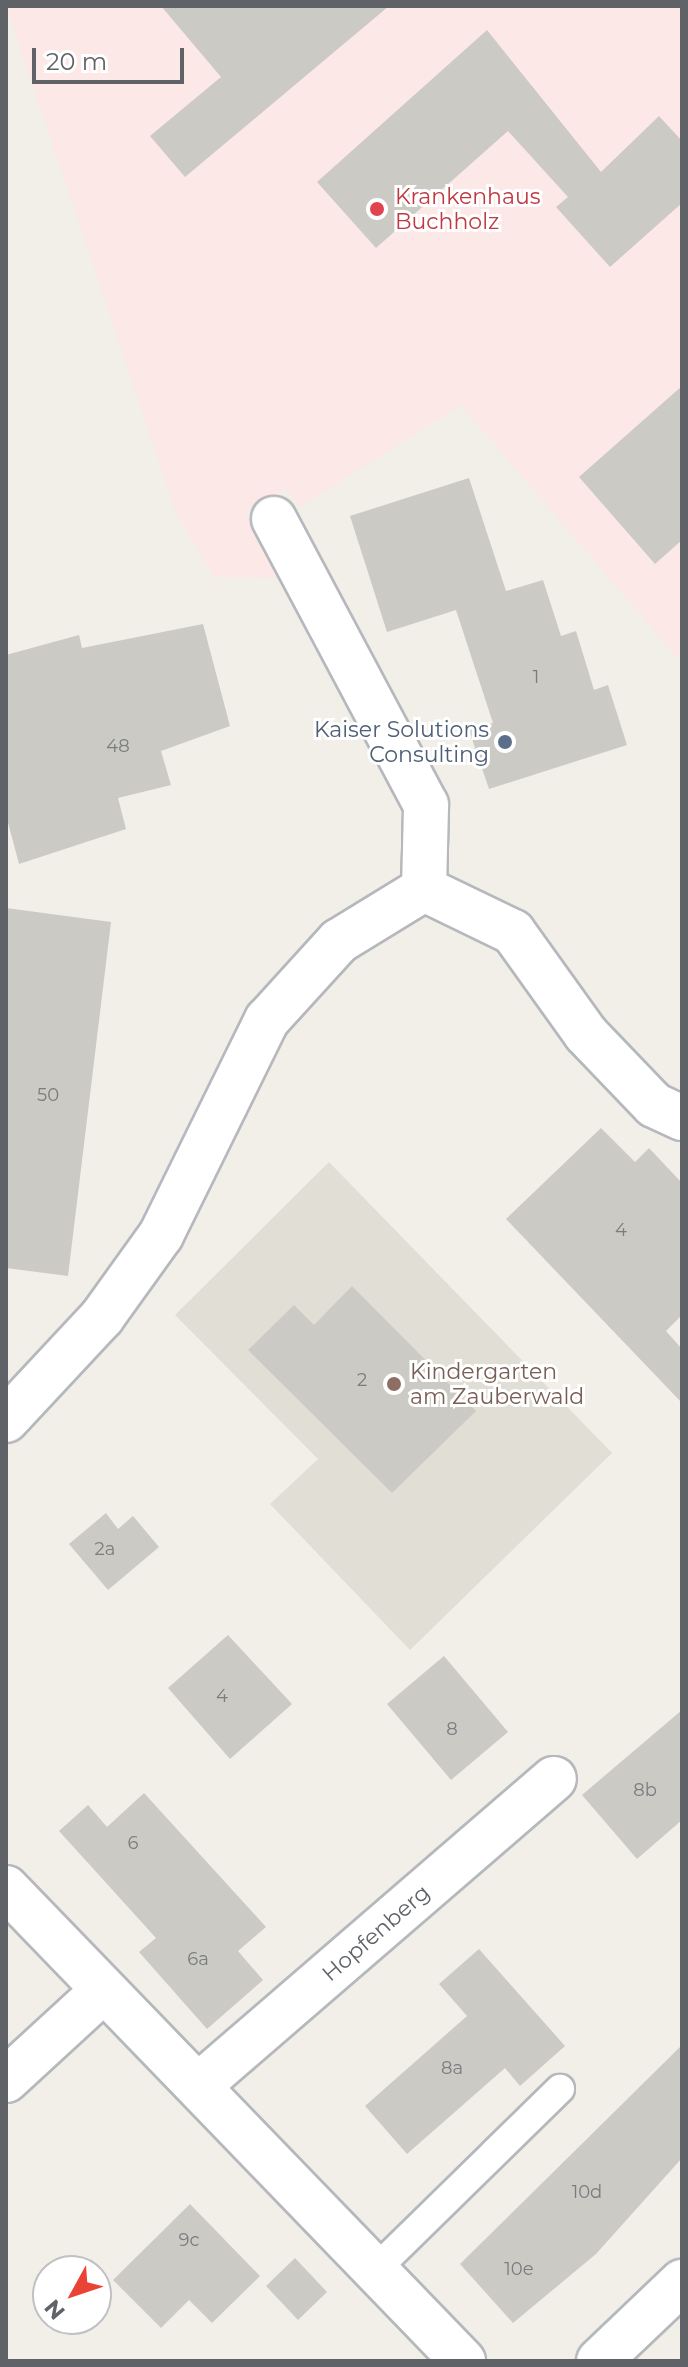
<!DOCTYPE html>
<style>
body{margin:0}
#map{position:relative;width:688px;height:2367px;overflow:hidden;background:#f1efe8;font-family:Montserrat,sans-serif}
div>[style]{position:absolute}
.education>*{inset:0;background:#e1ded6}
.medical>*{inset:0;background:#fce8e6}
.building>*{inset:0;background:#cccac5}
.roads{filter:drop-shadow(2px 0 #b5b8bc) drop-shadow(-2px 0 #b5b8bc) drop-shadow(0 2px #b5b8bc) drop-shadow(0 -2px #b5b8bc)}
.service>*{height:28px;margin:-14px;padding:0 14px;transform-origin:14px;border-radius:14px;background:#fff}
.minor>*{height:44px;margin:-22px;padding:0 22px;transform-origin:22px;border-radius:22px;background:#fff}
.dots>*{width:22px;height:22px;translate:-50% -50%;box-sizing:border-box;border:4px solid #fff;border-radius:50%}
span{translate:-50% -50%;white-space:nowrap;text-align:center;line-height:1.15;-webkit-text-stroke:6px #fff;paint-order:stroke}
.number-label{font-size:18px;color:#7a7d7f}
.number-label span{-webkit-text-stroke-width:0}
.health-label{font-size:22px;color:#be3a42}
.left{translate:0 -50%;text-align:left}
.service-label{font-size:22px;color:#4e5e75}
.right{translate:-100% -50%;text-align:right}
.education-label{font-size:22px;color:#785e54}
.street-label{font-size:22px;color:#5f6368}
.frame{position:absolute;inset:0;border:8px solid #5f6368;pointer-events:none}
.north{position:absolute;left:32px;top:2255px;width:80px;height:80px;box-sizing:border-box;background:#fff;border:2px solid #bfc1c3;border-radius:50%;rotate:230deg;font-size:22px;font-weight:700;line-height:32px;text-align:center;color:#5f6368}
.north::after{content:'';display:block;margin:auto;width:28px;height:36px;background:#ea4335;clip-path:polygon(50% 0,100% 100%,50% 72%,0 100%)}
.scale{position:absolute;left:32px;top:48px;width:152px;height:36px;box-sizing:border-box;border:4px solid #5f6368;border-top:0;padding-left:10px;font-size:24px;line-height:28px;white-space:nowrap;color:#5f6368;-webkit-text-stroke:6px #fff;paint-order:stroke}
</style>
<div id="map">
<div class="education">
<i style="clip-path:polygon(329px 1162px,612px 1453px,410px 1650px,270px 1504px,318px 1459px,175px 1315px)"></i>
</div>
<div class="medical">
<i style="clip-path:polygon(6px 6px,682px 6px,682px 663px,461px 405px,300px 507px,287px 489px,246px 512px,284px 578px,214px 577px,175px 511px)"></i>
</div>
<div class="building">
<i style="clip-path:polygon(161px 6px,389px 6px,185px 177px,150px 136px,221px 77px)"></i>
<i style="clip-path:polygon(487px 30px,601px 172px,659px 116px,682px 141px,682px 203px,610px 267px,556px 207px,568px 197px,508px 131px,376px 248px,317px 182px)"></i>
<i style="clip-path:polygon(682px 386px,682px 540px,655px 564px,579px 477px)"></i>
<i style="clip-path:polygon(469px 478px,506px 591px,543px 580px,561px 636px,576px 631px,594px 690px,608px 685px,627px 745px,489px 789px,469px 730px,493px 723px,456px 610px,387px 632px,350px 516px)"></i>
<i style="clip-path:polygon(203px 624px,230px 726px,161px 751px,171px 785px,118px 798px,126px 829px,19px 864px,6px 815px,6px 655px,79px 635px,82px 648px)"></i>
<i style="clip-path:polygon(6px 908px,111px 922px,68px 1276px,6px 1268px)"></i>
<i style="clip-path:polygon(601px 1128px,635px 1162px,649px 1148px,682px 1183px,682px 1315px,666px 1331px,682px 1349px,682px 1403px,506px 1219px)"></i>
<i style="clip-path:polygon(352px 1286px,476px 1411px,392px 1493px,248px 1350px,294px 1305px,314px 1325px)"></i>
<i style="clip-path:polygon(106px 1513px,118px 1529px,133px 1516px,159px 1547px,108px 1590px,69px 1544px)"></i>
<i style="clip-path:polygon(228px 1635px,292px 1704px,230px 1759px,168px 1688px)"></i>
<i style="clip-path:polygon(444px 1656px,508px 1732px,451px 1780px,387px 1704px)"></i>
<i style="clip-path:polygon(682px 1710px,682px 1820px,637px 1859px,582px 1795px)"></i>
<i style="clip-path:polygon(144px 1793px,266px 1927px,238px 1951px,263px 1980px,207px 2029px,139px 1952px,156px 1938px,59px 1831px,88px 1805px,107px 1827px)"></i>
<i style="clip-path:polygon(479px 1949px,565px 2046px,520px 2086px,505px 2068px,407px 2154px,365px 2106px,467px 2016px,439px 1984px)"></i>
<i style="clip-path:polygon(682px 2045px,682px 2158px,596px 2254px,513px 2323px,460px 2264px)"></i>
<i style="clip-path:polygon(190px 2204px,260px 2276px,212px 2323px,189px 2300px,161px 2328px,113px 2280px)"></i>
<i style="clip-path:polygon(295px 2258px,327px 2292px,298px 2320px,266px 2286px)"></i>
</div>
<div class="roads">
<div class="service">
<i style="left:375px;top:2270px;width:259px;rotate:-44.4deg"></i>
</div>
<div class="minor">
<i style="left:424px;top:889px;width:99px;rotate:25.8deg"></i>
<i style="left:513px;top:932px;width:125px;rotate:54.4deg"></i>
<i style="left:586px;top:1034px;width:98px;rotate:46.2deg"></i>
<i style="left:654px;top:1105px;width:31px;rotate:25deg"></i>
<i style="left:6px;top:1420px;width:141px;rotate:-47deg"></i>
<i style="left:102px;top:1317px;width:101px;rotate:-54.3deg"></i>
<i style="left:161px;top:1235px;width:240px;rotate:-63.8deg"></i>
<i style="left:267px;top:1020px;width:107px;rotate:-47.7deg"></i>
<i style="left:339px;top:941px;width:100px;rotate:-31.5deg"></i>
<i style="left:424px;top:889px;width:84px;rotate:-88.6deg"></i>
<i style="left:426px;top:805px;width:324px;rotate:-118deg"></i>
<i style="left:6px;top:1888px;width:658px;rotate:45.99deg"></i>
<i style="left:6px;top:2080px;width:133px;rotate:-42.6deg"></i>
<i style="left:198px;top:2086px;width:470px;rotate:-40.8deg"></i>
<i style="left:599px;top:2361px;width:115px;rotate:-43.6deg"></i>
</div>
</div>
<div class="dots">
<i style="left:377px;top:209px;background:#e0444e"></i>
<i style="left:505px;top:742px;background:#5c6f8a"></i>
<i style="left:394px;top:1384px;background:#8d6e63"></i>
</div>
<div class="number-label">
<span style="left:536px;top:677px">1</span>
<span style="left:118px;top:746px">48</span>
<span style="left:48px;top:1095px">50</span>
<span style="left:621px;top:1230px">4</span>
<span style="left:362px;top:1380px">2</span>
<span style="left:105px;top:1549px">2a</span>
<span style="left:222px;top:1696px">4</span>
<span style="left:452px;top:1729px">8</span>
<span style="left:645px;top:1790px">8b</span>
<span style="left:133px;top:1843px">6</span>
<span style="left:198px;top:1959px">6a</span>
<span style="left:452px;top:2068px">8a</span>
<span style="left:587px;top:2192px">10d</span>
<span style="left:189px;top:2240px">9c</span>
<span style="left:519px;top:2269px">10e</span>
</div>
<div class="health-label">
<span class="left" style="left:395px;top:209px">Krankenhaus<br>Buchholz</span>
</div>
<div class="service-label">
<span class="right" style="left:489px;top:742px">Kaiser Solutions<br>Consulting</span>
</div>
<div class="education-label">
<span class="left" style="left:410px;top:1384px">Kindergarten<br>am Zauberwald</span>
</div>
<div class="street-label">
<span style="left:376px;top:1933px;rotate:-41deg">Hopfenberg</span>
</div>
<div class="frame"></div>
<div class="north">N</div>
<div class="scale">20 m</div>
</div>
